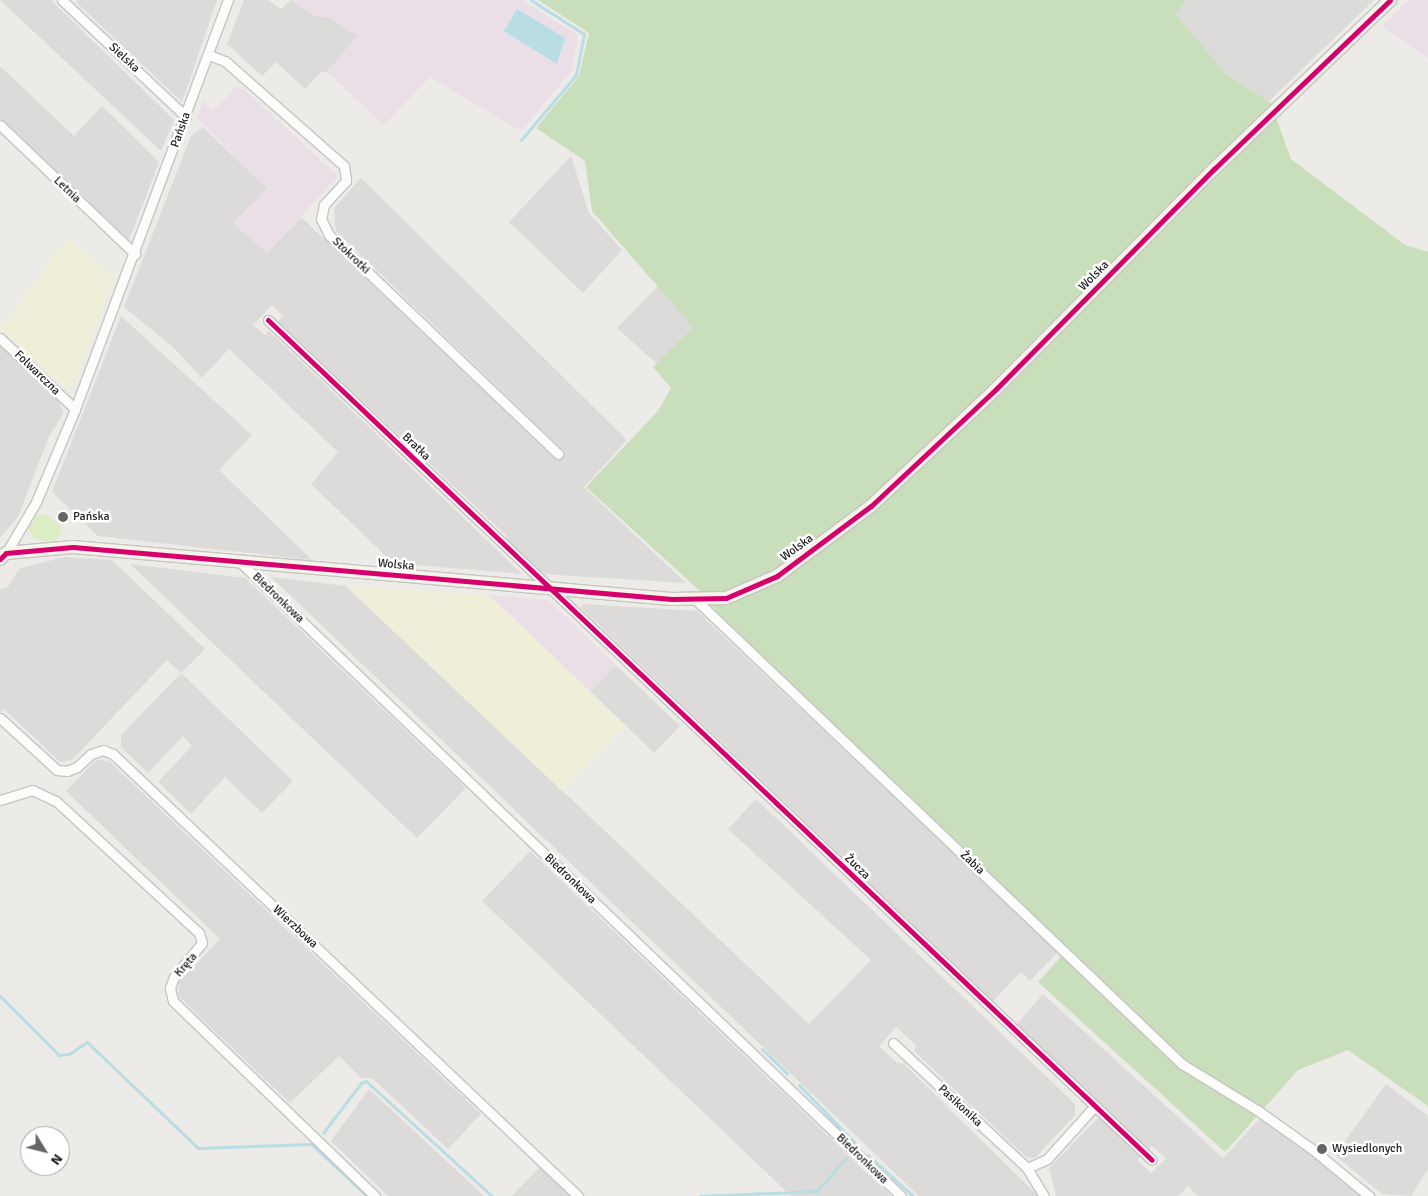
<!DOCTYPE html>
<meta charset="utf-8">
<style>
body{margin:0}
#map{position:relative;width:1428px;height:1196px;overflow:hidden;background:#edebe7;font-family:Signika,sans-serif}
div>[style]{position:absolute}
.residential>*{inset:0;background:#dcdbd9}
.industrial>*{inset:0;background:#ebdfe7}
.farmland>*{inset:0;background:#efeed9}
.grass>*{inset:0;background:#dcedc3}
.forest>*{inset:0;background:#c9deba}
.water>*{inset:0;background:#b8dde4}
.stream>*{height:3px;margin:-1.5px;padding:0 1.5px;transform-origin:1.5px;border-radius:1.5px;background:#b8dde4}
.roads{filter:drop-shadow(1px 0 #c6c5c3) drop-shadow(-1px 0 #c6c5c3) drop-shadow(0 1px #c6c5c3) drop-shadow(0 -1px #c6c5c3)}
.street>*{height:9px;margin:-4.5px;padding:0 4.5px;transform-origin:4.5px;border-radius:4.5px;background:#fcfcfb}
.secondary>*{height:12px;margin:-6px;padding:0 6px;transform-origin:6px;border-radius:6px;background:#f4f4ea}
.cycleway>*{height:5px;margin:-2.5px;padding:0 2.5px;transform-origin:2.5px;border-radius:2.5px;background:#d6006c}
.dots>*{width:14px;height:14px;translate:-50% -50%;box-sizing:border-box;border:2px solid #fff;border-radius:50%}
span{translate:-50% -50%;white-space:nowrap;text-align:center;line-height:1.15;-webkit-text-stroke:5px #fff;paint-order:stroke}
.street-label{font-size:12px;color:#1f1f1f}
.poi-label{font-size:12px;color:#1f1f1f}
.left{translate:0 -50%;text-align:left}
.north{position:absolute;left:20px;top:1126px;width:50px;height:50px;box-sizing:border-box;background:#fff;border:1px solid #a5a5a5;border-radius:50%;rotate:126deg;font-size:14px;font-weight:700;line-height:20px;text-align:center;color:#1f1f1f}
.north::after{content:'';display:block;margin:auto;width:18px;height:22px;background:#676665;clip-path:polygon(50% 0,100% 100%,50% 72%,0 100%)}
</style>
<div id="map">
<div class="residential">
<i style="clip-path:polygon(0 0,51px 0,174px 120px,161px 151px)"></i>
<i style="clip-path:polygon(78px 0,217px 0,182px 102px,76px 2px)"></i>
<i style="clip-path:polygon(244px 0,268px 0,281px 9px,291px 0,318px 17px,328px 17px,358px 36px,327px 72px,321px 72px,305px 89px,276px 62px,262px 76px,227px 44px)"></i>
<i style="clip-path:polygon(1158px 0,1374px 0,1214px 154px)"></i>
<i style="clip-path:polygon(0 66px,74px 136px,102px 106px,159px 162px,129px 240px,0 117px)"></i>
<i style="clip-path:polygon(203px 127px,267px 188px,234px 223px,267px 253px,301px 217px,557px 461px,565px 452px,336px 231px,334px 208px,361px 178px,627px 440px,584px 487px,686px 583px,542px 574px,508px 543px,506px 535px,278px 322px,283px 316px,272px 305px,253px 325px,265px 335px,269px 331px,522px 574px,393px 563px,311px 484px,338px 452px,229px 349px,202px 378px,174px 348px,124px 307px,191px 136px)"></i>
<i style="clip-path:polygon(571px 156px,589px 213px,622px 250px,583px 293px,509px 222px)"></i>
<i style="clip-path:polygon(658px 286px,694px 326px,657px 364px,617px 328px)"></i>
<i style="clip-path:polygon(121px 316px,252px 435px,219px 470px,312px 560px,98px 536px,52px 492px)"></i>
<i style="clip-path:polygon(0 343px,57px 397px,63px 413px,48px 439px,18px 517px,0 538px)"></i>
<i style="clip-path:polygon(65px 557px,112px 560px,205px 649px,181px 673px,293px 781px,262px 813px,225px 777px,191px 814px,158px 782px,192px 746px,183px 736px,148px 773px,121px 747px,121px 735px,181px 673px,167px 660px,72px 760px,60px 762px,4px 709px,0 713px,0 589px,8px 587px,20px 568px)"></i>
<i style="clip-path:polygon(130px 564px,245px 578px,466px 788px,417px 838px)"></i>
<i style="clip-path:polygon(271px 577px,346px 586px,809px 1024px,871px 960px,728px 829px,756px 799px,1075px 1104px,1075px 1115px,1035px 1158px,1026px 1157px,915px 1052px,915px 1044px,896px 1027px,879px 1046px,897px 1063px,904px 1064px,1038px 1196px,919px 1196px)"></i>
<i style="clip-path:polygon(583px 604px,697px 611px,1058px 952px,1030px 981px,1021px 972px,993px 1001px,581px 608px)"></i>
<i style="clip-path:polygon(616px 665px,680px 726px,654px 753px,590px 691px)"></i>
<i style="clip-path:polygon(96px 760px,109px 761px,481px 1114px,448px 1149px,372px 1078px,361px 1078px,339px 1056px,290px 1103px,178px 996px,179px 982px,220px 939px,66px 791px)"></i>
<i style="clip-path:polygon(530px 851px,891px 1196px,791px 1196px,482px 901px)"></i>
<i style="clip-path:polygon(1043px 994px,1223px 1158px,1264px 1114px,1360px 1196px,1198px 1196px,1188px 1186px,1178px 1196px,1056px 1196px,1049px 1168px,1099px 1117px,1141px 1156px,1137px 1160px,1151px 1173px,1166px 1158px,1152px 1146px,1148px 1149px,1016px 1025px)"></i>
<i style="clip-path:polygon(1386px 1084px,1428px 1116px,1428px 1169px,1411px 1196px,1382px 1194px,1335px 1155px)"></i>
<i style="clip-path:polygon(369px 1089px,484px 1196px,388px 1196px,331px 1141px)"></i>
<i style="clip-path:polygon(540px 1167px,569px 1196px,512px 1196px)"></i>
</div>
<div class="industrial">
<i style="clip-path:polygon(291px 0,522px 0,578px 35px,572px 71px,521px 131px,430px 77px,384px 125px,327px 72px,357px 36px,328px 17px,318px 17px)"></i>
<i style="clip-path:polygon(1409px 0,1428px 0,1428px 58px,1382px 26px)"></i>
<i style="clip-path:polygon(236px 87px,245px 90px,338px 176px,267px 253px,234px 222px,267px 188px,197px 118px,203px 101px,213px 111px)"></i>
<i style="clip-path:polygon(489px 595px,548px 600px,616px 665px,590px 691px)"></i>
</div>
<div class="farmland">
<i style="clip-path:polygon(68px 237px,115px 277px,70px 392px,0 329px)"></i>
<i style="clip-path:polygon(346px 586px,489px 595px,625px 725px,562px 791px)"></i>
</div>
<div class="grass">
<i style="clip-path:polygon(44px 513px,60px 525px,61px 534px,53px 542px,35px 539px,28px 529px,36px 516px)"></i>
</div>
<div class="forest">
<i style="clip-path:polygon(538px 0,1186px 0,1175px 14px,1228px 76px,1271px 103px,1291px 159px,1405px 245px,1428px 252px,1428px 1106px,1348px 1050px,1298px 1070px,1225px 1152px,1038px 982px,1068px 949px,721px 617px,700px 591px,586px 487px,658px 411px,671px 388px,653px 367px,693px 327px,592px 211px,585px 161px,536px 128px,579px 76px,589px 33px)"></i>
</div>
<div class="water">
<i style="clip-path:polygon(517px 9px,565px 38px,557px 64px,504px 31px)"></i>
</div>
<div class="stream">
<i style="left:521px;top:140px;width:85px;rotate:-49.8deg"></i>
<i style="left:576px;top:75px;width:42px;rotate:-79deg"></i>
<i style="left:584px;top:34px;width:63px;rotate:-147.3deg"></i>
<i style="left:0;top:996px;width:83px;rotate:45deg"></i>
<i style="left:59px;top:1055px;width:10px;rotate:-6deg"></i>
<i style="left:69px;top:1054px;width:22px;rotate:-34deg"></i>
<i style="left:87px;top:1042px;width:153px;rotate:43.7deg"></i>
<i style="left:198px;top:1148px;width:113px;rotate:-2deg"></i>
<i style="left:311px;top:1144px;width:76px;rotate:42.9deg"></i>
<i style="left:762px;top:1049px;width:35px;rotate:44deg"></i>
<i style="left:799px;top:1085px;width:85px;rotate:46deg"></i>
<i style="left:323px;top:1133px;width:63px;rotate:-52.8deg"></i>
<i style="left:361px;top:1083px;width:5px;rotate:-22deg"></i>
<i style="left:366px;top:1081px;width:171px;rotate:42.4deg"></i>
<i style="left:868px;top:1155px;width:61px;rotate:42.3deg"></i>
<i style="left:700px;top:1196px;width:117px;rotate:-2.4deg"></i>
<i style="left:817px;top:1191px;width:44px;rotate:-48.7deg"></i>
</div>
<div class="roads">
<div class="street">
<i style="left:62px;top:0;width:170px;rotate:43.3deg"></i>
<i style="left:209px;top:55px;width:17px;rotate:21deg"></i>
<i style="left:225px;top:61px;width:159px;rotate:41.4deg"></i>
<i style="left:344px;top:166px;width:15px;rotate:82deg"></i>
<i style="left:346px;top:181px;width:33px;rotate:133deg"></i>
<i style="left:324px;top:205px;width:14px;rotate:102deg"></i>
<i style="left:321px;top:219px;width:18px;rotate:63deg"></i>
<i style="left:329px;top:235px;width:317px;rotate:43.7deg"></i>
<i style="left:0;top:125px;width:187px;rotate:43.7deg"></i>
<i style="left:268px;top:320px;width:1219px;rotate:43.54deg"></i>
<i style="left:0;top:338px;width:103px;rotate:43.4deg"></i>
<i style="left:6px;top:553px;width:59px;rotate:-59.5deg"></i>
<i style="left:36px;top:502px;width:101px;rotate:-67.2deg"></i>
<i style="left:75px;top:409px;width:437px;rotate:-69.5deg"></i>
<i style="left:239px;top:561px;width:917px;rotate:43.81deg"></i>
<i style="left:695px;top:599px;width:673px;rotate:43.68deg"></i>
<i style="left:1182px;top:1064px;width:92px;rotate:31.6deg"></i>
<i style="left:1260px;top:1112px;width:64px;rotate:35.4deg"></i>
<i style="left:1312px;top:1149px;width:74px;rotate:39.5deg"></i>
<i style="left:0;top:718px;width:77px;rotate:42.4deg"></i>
<i style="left:57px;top:770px;width:10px;rotate:6deg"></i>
<i style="left:67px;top:771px;width:11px;rotate:-22deg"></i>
<i style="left:77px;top:767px;width:19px;rotate:-43deg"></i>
<i style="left:91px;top:754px;width:13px;rotate:-18deg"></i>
<i style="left:103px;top:750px;width:11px;rotate:22deg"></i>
<i style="left:113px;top:754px;width:642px;rotate:43.55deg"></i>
<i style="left:0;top:800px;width:34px;rotate:-17deg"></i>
<i style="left:32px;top:790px;width:26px;rotate:25deg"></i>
<i style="left:56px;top:801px;width:195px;rotate:42.7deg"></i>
<i style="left:199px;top:933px;width:10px;rotate:73deg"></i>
<i style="left:202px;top:943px;width:44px;rotate:129.5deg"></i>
<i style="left:174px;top:977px;width:12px;rotate:110deg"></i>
<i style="left:170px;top:988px;width:13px;rotate:77deg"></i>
<i style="left:173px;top:1001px;width:281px;rotate:44deg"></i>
<i style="left:893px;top:1043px;width:183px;rotate:43deg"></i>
<i style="left:1027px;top:1168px;width:33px;rotate:59deg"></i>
<i style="left:1027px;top:1168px;width:22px;rotate:-24deg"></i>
<i style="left:1047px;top:1159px;width:70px;rotate:-47.9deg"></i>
</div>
<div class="secondary">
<i style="left:0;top:559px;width:8px;rotate:-45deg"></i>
<i style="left:6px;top:553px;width:67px;rotate:-5.1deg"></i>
<i style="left:73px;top:547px;width:601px;rotate:4.96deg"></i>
<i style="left:672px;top:599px;width:54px;rotate:-1.1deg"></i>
<i style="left:726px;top:598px;width:56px;rotate:-23.3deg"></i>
<i style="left:777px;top:576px;width:117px;rotate:-36.7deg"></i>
<i style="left:871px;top:506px;width:171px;rotate:-43.1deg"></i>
<i style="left:996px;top:389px;width:310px;rotate:-45.3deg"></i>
<i style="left:1214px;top:169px;width:244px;rotate:-43.8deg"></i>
</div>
</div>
<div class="cycleway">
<i style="left:268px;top:320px;width:1219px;rotate:43.54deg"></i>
<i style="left:0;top:559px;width:8px;rotate:-45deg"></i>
<i style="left:6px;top:553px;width:67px;rotate:-5.1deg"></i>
<i style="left:73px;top:547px;width:601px;rotate:4.96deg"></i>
<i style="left:672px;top:599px;width:54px;rotate:-1.1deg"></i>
<i style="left:726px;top:598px;width:56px;rotate:-23.3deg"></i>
<i style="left:777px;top:576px;width:117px;rotate:-36.7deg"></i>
<i style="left:871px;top:506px;width:171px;rotate:-43.1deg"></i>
<i style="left:996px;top:389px;width:310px;rotate:-45.3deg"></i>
<i style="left:1214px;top:169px;width:244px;rotate:-43.8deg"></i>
</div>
<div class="dots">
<i style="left:63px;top:517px;background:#676665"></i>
<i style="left:1322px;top:1149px;background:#676665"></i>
</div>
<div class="street-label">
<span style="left:124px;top:58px;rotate:43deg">Sielska</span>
<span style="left:181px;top:130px;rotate:-70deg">Pańska</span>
<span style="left:67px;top:190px;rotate:44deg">Letnia</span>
<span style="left:351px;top:256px;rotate:44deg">Stokrotki</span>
<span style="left:1094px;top:276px;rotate:-45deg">Wolska</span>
<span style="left:37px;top:373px;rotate:44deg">Folwarczna</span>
<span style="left:416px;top:447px;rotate:44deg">Bratka</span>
<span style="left:797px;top:548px;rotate:-36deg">Wolska</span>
<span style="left:396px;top:565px;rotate:5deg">Wolska</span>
<span style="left:278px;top:598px;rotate:44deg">Biedronkowa</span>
<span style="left:972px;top:863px;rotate:44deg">Żabia</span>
<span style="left:857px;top:867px;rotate:44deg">Żucza</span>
<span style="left:570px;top:879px;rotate:44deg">Biedronkowa</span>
<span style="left:295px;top:927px;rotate:43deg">Wierzbowa</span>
<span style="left:186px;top:965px;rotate:-49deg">Kręta</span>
<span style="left:960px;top:1106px;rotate:43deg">Pasikonika</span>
<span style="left:862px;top:1159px;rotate:44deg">Biedronkowa</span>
</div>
<div class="poi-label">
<span class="left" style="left:73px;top:517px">Pańska</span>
<span class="left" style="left:1332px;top:1149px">Wysiedlonych</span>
</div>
<div class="north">N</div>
</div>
